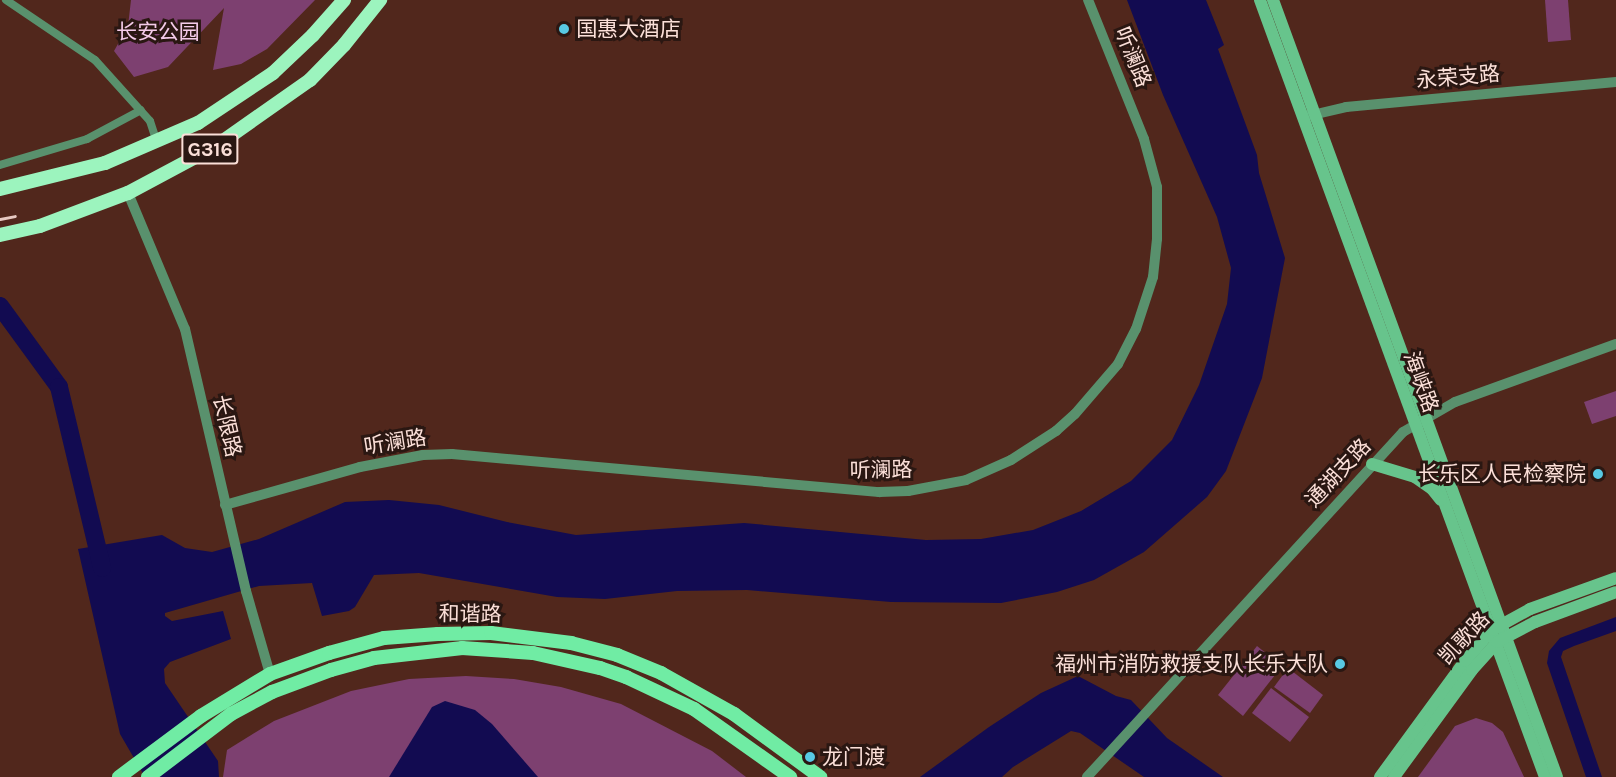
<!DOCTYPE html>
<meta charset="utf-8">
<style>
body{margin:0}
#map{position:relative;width:1616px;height:777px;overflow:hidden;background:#51271c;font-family:Karla,"Noto Sans SC",sans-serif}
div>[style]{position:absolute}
.green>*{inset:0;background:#7d4070}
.water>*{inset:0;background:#120b51}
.river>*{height:18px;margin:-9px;padding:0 9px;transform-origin:9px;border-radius:9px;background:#120b51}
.minor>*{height:8px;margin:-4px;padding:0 4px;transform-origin:4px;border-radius:4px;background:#59916d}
.tertiary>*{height:10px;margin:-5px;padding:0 5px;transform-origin:5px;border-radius:5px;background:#59916d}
.secondary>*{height:12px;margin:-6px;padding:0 6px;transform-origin:6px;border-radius:6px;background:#67c48c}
.primary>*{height:14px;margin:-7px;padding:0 7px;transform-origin:7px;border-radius:7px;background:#70eca4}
.trunk>*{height:14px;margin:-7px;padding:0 7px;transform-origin:7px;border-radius:7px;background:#9cf4be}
.rail>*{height:3px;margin:-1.5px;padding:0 1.5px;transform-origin:1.5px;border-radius:1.5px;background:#e7c9c2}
.dots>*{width:16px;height:16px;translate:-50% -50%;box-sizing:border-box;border:3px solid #2a1712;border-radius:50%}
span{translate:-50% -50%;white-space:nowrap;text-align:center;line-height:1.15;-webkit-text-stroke:6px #2a1712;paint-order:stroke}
.shield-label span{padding:2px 4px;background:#2a1712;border:2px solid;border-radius:4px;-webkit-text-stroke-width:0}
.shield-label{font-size:20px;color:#fbdfd8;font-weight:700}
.poi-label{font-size:21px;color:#fbdfd8}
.left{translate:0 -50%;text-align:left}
.right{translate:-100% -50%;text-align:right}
.park-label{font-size:21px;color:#f4cbe9}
.street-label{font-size:21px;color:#fbdfd8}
</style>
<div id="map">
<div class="green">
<i style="clip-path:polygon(131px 0,315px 0,267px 49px,241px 64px,213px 70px,224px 8px,168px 67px,134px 77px,114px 51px,128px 26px)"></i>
<i style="clip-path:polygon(1545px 0,1568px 0,1571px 40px,1548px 42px)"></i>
<i style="clip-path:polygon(1616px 391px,1616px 416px,1592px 424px,1584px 402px)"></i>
<i style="clip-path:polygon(1257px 646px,1282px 666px,1243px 716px,1218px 695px)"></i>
<i style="clip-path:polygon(1288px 668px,1323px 695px,1310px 713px,1274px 687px)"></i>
<i style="clip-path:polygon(466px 676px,514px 679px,561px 687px,621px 704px,712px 751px,746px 777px,223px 777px,227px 750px,274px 721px,351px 691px,409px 679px)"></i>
<i style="clip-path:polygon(1271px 688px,1309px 717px,1290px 742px,1252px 713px)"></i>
<i style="clip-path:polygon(1476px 718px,1492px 723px,1503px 732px,1524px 777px,1418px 777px,1455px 726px)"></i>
</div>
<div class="water">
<i style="clip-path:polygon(1127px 0,1206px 0,1224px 45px,1218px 49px,1257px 155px,1259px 173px,1285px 258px,1262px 378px,1226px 471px,1207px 497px,1144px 552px,1094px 580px,1057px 592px,1001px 603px,891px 602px,747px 590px,677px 591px,605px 599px,557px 597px,419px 573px,374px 575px,355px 607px,349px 611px,322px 616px,312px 583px,259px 586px,165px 613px,165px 616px,172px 621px,223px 611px,231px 639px,170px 662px,164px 669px,165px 683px,218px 761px,219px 777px,145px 777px,120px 734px,78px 549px,162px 535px,185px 548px,212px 552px,259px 539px,345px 502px,389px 500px,439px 505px,507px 522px,576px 535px,744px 523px,926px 540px,981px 539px,1033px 530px,1081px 511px,1131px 481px,1172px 440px,1199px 385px,1227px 304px,1231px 268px,1217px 217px,1163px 95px)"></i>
<i style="clip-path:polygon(1616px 617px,1616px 631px,1574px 646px,1563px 651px,1561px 657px,1602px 777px,1586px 777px,1547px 663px,1549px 651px,1560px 638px)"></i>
<i style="clip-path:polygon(1078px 676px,1116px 696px,1131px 700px,1167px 738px,1223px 777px,1144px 777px,1080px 733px,1071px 731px,1013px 767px,1002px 777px,920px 777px,989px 727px,1041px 693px)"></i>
<i style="clip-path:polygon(445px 701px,475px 710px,492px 724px,538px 777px,389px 777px,432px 707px)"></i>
</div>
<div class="river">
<i style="left:0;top:306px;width:100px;rotate:53.9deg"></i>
<i style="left:59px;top:387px;width:186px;rotate:76.6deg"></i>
</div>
<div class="minor">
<i style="left:6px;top:0;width:107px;rotate:34deg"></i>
<i style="left:95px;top:60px;width:82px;rotate:48deg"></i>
<i style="left:150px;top:121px;width:23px;rotate:72deg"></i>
<i style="left:0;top:165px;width:91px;rotate:-16.6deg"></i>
<i style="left:87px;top:139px;width:61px;rotate:-28.2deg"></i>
</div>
<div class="tertiary">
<i style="left:1308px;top:116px;width:39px;rotate:-13deg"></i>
<i style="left:1346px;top:107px;width:271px;rotate:-5.3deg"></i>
<i style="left:128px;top:193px;width:147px;rotate:67.3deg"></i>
<i style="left:185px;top:329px;width:269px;rotate:76.9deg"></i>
<i style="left:246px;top:591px;width:86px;rotate:73.9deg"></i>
<i style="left:225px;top:505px;width:140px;rotate:-15.7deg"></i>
<i style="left:360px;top:467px;width:64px;rotate:-10.8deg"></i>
<i style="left:423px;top:455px;width:29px;rotate:-2deg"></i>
<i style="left:452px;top:454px;width:429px;rotate:5.1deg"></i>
<i style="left:879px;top:492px;width:29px;rotate:-2deg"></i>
<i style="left:908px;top:491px;width:59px;rotate:-10.7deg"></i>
<i style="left:966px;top:480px;width:49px;rotate:-24deg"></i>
<i style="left:1011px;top:460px;width:54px;rotate:-32.8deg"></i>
<i style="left:1056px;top:431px;width:25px;rotate:-42deg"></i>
<i style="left:1075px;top:414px;width:66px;rotate:-49.3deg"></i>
<i style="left:1118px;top:364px;width:39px;rotate:-63deg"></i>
<i style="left:1136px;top:329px;width:55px;rotate:-71.9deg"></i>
<i style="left:1153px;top:277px;width:38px;rotate:-84deg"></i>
<i style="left:1157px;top:239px;width:52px;rotate:-90deg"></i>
<i style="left:1157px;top:187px;width:50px;rotate:-105.2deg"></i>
<i style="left:1144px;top:139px;width:150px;rotate:-111.9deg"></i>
<i style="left:1087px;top:777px;width:468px;rotate:-47.5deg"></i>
<i style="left:1403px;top:432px;width:60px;rotate:-30deg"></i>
<i style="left:1455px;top:402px;width:171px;rotate:-19.8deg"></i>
</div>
<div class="secondary">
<i style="left:1260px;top:0;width:828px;rotate:69.86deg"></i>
<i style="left:1273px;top:0;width:827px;rotate:69.92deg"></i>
<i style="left:1372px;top:464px;width:45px;rotate:16.8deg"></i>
<i style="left:1415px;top:477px;width:21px;rotate:35deg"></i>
<i style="left:1432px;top:489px;width:14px;rotate:51deg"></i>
<i style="left:1380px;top:777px;width:144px;rotate:-53.8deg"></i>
<i style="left:1465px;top:661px;width:41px;rotate:-48.9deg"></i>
<i style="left:1492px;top:630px;width:43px;rotate:-28.9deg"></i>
<i style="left:1530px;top:609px;width:91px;rotate:-19.8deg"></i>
<i style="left:1394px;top:777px;width:132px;rotate:-53.9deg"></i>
<i style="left:1472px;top:670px;width:38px;rotate:-48deg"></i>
<i style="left:1497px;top:642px;width:43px;rotate:-27.8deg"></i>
<i style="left:1535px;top:622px;width:86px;rotate:-20.3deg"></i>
</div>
<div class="primary">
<i style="left:119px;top:777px;width:102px;rotate:-36.6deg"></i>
<i style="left:201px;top:716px;width:81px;rotate:-31.3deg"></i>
<i style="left:270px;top:674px;width:63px;rotate:-19.6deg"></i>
<i style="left:329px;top:653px;width:57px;rotate:-15.3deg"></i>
<i style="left:384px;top:638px;width:54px;rotate:-4.2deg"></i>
<i style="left:438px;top:634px;width:53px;rotate:-1.1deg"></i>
<i style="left:491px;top:633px;width:81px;rotate:7.1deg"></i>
<i style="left:571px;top:643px;width:48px;rotate:14.6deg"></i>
<i style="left:617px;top:655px;width:48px;rotate:22.2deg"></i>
<i style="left:661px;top:673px;width:84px;rotate:29.3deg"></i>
<i style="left:734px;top:714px;width:107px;rotate:36.2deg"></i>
<i style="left:148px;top:777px;width:104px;rotate:-37.2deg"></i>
<i style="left:231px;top:714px;width:47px;rotate:-28.2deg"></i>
<i style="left:272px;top:692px;width:63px;rotate:-20.4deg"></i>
<i style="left:331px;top:670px;width:45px;rotate:-15.6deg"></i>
<i style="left:374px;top:658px;width:89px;rotate:-6.5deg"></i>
<i style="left:462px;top:648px;width:71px;rotate:4deg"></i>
<i style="left:533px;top:653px;width:69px;rotate:12.6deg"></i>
<i style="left:600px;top:668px;width:28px;rotate:19deg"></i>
<i style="left:626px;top:677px;width:75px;rotate:25.2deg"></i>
<i style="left:694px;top:709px;width:118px;rotate:35.3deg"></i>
</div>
<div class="trunk">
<i style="left:0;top:189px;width:108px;rotate:-13.9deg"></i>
<i style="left:105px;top:163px;width:101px;rotate:-23.3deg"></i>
<i style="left:198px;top:123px;width:90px;rotate:-33.7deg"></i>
<i style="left:273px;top:73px;width:55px;rotate:-43.5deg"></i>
<i style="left:313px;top:35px;width:47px;rotate:-48.5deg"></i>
<i style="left:0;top:235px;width:41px;rotate:-12.7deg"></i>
<i style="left:40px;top:226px;width:94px;rotate:-20.6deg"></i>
<i style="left:128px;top:193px;width:100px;rotate:-28.1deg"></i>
<i style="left:216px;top:146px;width:115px;rotate:-35.1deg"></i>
<i style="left:310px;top:80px;width:49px;rotate:-45.8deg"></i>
<i style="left:344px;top:45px;width:58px;rotate:-51.3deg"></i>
</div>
<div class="rail">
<i style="left:0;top:219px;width:15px;rotate:-11deg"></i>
</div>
<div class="dots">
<i style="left:564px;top:29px;background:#58c9e3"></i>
<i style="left:1598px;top:474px;background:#58c9e3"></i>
<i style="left:1340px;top:664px;background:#58c9e3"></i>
<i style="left:810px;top:757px;background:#58c9e3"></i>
</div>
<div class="shield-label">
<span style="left:210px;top:149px">G316</span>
</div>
<div class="poi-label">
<span class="left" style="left:576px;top:29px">国惠大酒店</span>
<span class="right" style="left:1586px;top:474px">长乐区人民检察院</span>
<span class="right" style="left:1328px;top:664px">福州市消防救援支队长乐大队</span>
<span class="left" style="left:822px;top:757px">龙门渡</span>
</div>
<div class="park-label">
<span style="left:158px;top:32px">长安公园</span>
</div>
<div class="street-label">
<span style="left:1133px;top:57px;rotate:68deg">听澜路</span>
<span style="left:1458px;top:77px;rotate:-5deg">永荣支路</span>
<span style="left:1421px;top:382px;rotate:70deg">海峡路</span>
<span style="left:227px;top:426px;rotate:77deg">长限路</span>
<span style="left:395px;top:442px;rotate:-9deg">听澜路</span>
<span style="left:881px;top:470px;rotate:-1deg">听澜路</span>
<span style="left:1338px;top:473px;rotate:-47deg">通湖支路</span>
<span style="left:470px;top:614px;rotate:1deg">和谐路</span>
<span style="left:1464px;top:638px;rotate:-47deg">凯歌路</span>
</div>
</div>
